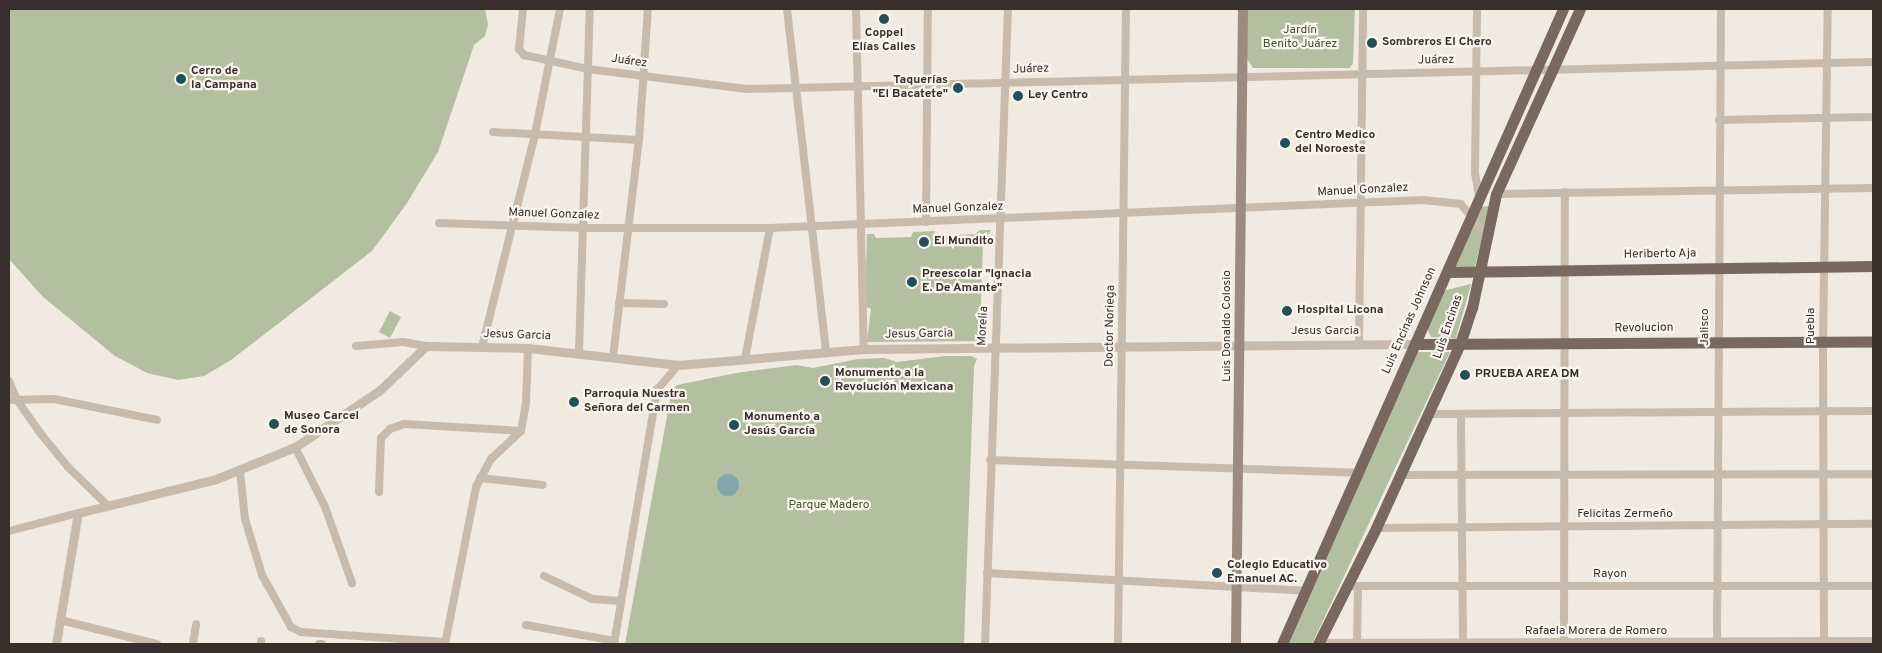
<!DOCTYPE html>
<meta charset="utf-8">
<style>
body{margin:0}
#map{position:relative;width:1882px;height:653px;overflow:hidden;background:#f1eae0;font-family:Overpass,sans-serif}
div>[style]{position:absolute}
.green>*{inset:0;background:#b3bfa0}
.water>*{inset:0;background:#81a7ac}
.round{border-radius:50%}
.minor>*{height:8px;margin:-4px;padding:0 4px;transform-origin:4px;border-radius:4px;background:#c9bbac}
.tertiary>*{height:9px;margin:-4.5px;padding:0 4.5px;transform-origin:4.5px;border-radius:4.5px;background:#c9bbac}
.secondary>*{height:10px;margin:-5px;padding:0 5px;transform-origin:5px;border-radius:5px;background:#9c8b7e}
.primary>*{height:11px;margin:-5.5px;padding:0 5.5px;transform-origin:5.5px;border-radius:5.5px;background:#78685d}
.dots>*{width:14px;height:14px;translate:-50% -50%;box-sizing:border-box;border:2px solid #f9f4ec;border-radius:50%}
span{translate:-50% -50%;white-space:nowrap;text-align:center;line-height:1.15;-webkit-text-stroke:4.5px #f9f4ec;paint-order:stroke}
.park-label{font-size:12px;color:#445430}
.poi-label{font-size:12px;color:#372f2b;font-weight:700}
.left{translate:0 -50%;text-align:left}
.right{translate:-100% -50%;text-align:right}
.street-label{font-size:12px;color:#372f2b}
.frame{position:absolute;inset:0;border:10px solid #372f2b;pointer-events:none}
</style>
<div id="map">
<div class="green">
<i style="clip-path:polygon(9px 9px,485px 9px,488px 25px,485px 36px,474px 45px,438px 152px,407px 203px,372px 251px,231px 360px,204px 376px,178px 380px,147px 373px,115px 356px,42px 296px,9px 259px)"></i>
<i style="clip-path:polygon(1247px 9px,1355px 9px,1353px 63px,1350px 68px,1253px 68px,1246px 57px)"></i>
<i style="clip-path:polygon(1489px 206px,1475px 267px,1453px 270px,1478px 207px)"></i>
<i style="clip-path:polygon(980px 230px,991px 230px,983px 243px,980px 334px,983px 341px,867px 342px,871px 309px,865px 306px,867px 234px,874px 234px,876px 238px,911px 237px,913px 232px,935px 231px,934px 236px,975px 234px)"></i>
<i style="clip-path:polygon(1471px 284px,1456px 338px,1431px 337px,1427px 328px,1442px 291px)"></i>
<i style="clip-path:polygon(390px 311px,401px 317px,390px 338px,379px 332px)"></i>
<i style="clip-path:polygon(1417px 352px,1450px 352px,1312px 644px,1289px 644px)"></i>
<i style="clip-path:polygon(945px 356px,971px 356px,977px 359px,974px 366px,964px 644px,625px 644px,672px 389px,677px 385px,736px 373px,796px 365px,813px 368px,858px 359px,884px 358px,897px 362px)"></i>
</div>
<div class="water">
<i class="round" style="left:717px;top:474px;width:22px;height:22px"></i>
</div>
<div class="minor">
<i style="left:523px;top:9px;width:40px;rotate:95.7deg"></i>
<i style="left:519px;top:49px;width:8px;rotate:50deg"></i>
<i style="left:524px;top:55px;width:66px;rotate:12.3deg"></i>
<i style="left:588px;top:69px;width:160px;rotate:7.2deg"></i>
<i style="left:747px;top:89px;width:1126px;rotate:-1.37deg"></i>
<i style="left:787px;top:9px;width:345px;rotate:83.5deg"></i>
<i style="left:856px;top:9px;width:340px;rotate:88.7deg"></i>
<i style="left:1477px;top:9px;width:164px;rotate:90.7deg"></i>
<i style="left:1475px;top:173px;width:23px;rotate:80deg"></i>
<i style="left:1719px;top:120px;width:154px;rotate:-1.1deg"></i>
<i style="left:493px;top:132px;width:146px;rotate:3.1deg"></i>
<i style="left:1496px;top:194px;width:377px;rotate:-0.9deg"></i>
<i style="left:926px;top:222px;width:213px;rotate:-89.5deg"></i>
<i style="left:439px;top:223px;width:146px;rotate:2deg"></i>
<i style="left:585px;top:228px;width:185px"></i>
<i style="left:770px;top:228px;width:654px;rotate:-2.46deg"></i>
<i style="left:1423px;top:200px;width:38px;rotate:6deg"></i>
<i style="left:1461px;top:204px;width:42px;rotate:51.8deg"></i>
<i style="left:619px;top:303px;width:45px;rotate:1.3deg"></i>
<i style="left:1359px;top:345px;width:336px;rotate:-89.3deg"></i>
<i style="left:356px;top:346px;width:47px;rotate:-4.9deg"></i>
<i style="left:403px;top:342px;width:23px;rotate:10deg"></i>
<i style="left:482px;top:347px;width:219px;rotate:-76deg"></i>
<i style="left:535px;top:134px;width:127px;rotate:-78.7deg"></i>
<i style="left:579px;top:352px;width:343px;rotate:-88.2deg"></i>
<i style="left:613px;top:357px;width:219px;rotate:-83.2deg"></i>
<i style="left:639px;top:140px;width:131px;rotate:-86.1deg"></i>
<i style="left:745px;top:359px;width:133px;rotate:-79.2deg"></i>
<i style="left:9px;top:381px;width:21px;rotate:67deg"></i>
<i style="left:17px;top:400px;width:42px;rotate:54.8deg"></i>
<i style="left:41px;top:434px;width:43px;rotate:50.7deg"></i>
<i style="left:68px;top:467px;width:54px;rotate:44.3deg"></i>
<i style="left:9px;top:400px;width:45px;rotate:-1.3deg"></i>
<i style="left:54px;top:399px;width:105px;rotate:11.5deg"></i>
<i style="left:1430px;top:414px;width:443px;rotate:-0.4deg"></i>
<i style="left:1461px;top:415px;width:229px;rotate:89.5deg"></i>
<i style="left:295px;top:447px;width:67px;rotate:63.4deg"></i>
<i style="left:325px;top:507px;width:81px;rotate:70.4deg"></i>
<i style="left:990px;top:460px;width:368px;rotate:2deg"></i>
<i style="left:240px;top:471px;width:48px;rotate:84.1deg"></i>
<i style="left:245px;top:519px;width:59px;rotate:73.1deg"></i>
<i style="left:262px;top:575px;width:60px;rotate:60.9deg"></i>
<i style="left:291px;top:627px;width:11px;rotate:27deg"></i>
<i style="left:301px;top:632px;width:144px;rotate:4deg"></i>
<i style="left:1401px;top:475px;width:472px;rotate:-0.1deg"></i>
<i style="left:480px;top:478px;width:63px;rotate:6.3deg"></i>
<i style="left:379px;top:492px;width:54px;rotate:-87.9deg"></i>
<i style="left:381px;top:438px;width:13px;rotate:-45deg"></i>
<i style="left:390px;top:429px;width:15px;rotate:-20deg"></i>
<i style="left:404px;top:424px;width:117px;rotate:3.4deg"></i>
<i style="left:1376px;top:528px;width:497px;rotate:-0.5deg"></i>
<i style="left:9px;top:531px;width:71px;rotate:-14.6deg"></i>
<i style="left:987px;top:573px;width:320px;rotate:3.2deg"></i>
<i style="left:544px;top:576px;width:53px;rotate:25.6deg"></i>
<i style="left:592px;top:599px;width:29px;rotate:4deg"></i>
<i style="left:1346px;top:586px;width:527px"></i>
<i style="left:60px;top:620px;width:100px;rotate:13.9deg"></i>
<i style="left:526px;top:625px;width:90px;rotate:10.2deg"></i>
<i style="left:1318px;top:643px;width:555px;rotate:-0.21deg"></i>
<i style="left:193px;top:644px;width:20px;rotate:-81deg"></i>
<i style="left:261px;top:644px;width:3px;rotate:-90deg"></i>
<i style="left:319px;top:644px;width:3px"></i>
<i style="left:445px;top:644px;width:160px;rotate:-78.8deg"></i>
<i style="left:476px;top:487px;width:32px;rotate:-62deg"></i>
<i style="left:491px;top:459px;width:41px;rotate:-43deg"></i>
<i style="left:521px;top:431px;width:29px;rotate:-80deg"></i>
<i style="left:526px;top:402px;width:54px;rotate:-87.9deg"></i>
<i style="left:614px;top:644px;width:258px;rotate:-80.4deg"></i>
<i style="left:657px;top:390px;width:33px;rotate:-50deg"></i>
<i style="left:985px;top:644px;width:635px;rotate:-87.93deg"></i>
<i style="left:1118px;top:644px;width:635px;rotate:-89.28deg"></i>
<i style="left:1357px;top:644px;width:58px;rotate:-89deg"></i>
<i style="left:1564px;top:644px;width:452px;rotate:-89.9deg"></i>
<i style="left:1717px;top:644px;width:635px;rotate:-89.64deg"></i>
<i style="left:1824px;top:644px;width:296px;rotate:-90.2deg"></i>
<i style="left:1823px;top:348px;width:339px;rotate:-89.2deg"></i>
</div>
<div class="tertiary">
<i style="left:56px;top:644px;width:133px;rotate:-80.5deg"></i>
<i style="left:78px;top:513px;width:142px;rotate:-13.8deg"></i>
<i style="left:216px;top:479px;width:85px;rotate:-22.1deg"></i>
<i style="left:295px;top:447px;width:102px;rotate:-33.8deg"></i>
<i style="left:380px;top:390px;width:64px;rotate:-43.7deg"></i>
<i style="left:426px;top:346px;width:102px;rotate:1.1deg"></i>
<i style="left:528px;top:348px;width:151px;rotate:6.5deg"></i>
<i style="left:678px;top:365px;width:187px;rotate:-4.9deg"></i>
<i style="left:864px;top:349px;width:551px;rotate:-0.52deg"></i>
</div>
<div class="secondary">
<i style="left:1236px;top:644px;width:635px;rotate:-89.37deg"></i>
</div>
<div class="primary">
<i style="left:1447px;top:272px;width:426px;rotate:-0.8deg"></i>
<i style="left:1415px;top:344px;width:458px;rotate:-0.3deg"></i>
<i style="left:1282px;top:644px;width:694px;rotate:-66.13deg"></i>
<i style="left:1318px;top:644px;width:130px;rotate:-63.4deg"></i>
<i style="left:1376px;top:528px;width:202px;rotate:-65.5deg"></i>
<i style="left:1460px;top:344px;width:38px;rotate:-72deg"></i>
<i style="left:1472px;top:308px;width:116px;rotate:-78.1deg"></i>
<i style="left:1496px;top:194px;width:203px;rotate:-65.6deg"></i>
</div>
<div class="dots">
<i style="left:884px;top:19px;background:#234f56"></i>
<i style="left:1372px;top:43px;background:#234f56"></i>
<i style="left:181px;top:79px;background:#234f56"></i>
<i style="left:958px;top:88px;background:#234f56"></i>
<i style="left:1018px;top:96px;background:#234f56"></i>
<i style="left:1285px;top:143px;background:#234f56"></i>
<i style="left:924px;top:242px;background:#234f56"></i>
<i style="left:912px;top:282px;background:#234f56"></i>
<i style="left:1287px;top:311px;background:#234f56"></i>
<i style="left:1465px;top:375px;background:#234f56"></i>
<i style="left:825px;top:381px;background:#234f56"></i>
<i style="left:574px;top:402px;background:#234f56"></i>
<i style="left:274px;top:424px;background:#234f56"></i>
<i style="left:734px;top:425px;background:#234f56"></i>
<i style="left:1217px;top:573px;background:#234f56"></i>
</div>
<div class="park-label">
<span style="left:1300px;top:38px">Jardín<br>Benito Juárez</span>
<span style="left:829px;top:506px">Parque Madero</span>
</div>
<div class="poi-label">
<span style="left:884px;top:41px">Coppel<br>Elías Calles</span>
<span class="left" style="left:1382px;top:43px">Sombreros El Chero</span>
<span class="left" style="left:191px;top:79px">Cerro de<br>la Campana</span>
<span class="right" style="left:948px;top:88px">Taquerías<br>"El Bacatete"</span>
<span class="left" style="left:1028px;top:96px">Ley Centro</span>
<span class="left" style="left:1295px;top:143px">Centro Medico<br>del Noroeste</span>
<span class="left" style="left:934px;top:242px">El Mundito</span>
<span class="left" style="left:922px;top:282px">Preescolar "Ignacia<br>E. De Amante"</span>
<span class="left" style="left:1297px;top:311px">Hospital Licona</span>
<span class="left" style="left:835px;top:381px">Monumento a la<br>Revolución Mexicana</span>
<span class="left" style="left:1475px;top:375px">PRUEBA AREA DM</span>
<span class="left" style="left:584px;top:402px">Parroquia Nuestra<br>Señora del Carmen</span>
<span class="left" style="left:284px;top:424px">Museo Carcel<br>de Sonora</span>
<span class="left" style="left:744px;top:425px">Monumento a<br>Jesús García</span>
<span class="left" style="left:1227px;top:573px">Colegio Educativo<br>Emanuel AC.</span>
</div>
<div class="street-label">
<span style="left:1436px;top:61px;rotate:-1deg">Juárez</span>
<span style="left:629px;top:62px;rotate:8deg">Juárez</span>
<span style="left:1031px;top:70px;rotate:-2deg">Juárez</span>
<span style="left:1363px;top:191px;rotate:-3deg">Manuel Gonzalez</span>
<span style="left:958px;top:209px;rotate:-2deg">Manuel Gonzalez</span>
<span style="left:554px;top:215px;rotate:2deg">Manuel Gonzalez</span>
<span style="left:1660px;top:255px;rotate:-1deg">Heriberto Aja</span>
<span style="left:1410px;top:321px;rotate:-66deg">Luis Encinas Johnson</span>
<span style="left:984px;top:326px;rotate:-87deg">Morelia</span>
<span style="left:1111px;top:326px;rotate:-89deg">Doctor Noriega</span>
<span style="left:1228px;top:326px;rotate:-90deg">Luis Donaldo Colosio</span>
<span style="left:1812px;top:326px;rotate:-90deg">Puebla</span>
<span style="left:1449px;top:327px;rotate:-71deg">Luis Encinas</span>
<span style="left:1706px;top:327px;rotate:-90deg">Jalisco</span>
<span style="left:1644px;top:329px;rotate:-1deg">Revolucion</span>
<span style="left:1325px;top:332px">Jesus Garcia</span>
<span style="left:919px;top:335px;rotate:-1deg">Jesus Garcia</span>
<span style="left:517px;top:336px;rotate:2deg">Jesus Garcia</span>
<span style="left:1625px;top:515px">Felicitas Zermeño</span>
<span style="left:1610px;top:575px">Rayon</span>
<span style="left:1596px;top:632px">Rafaela Morera de Romero</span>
</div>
<div class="frame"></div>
</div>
